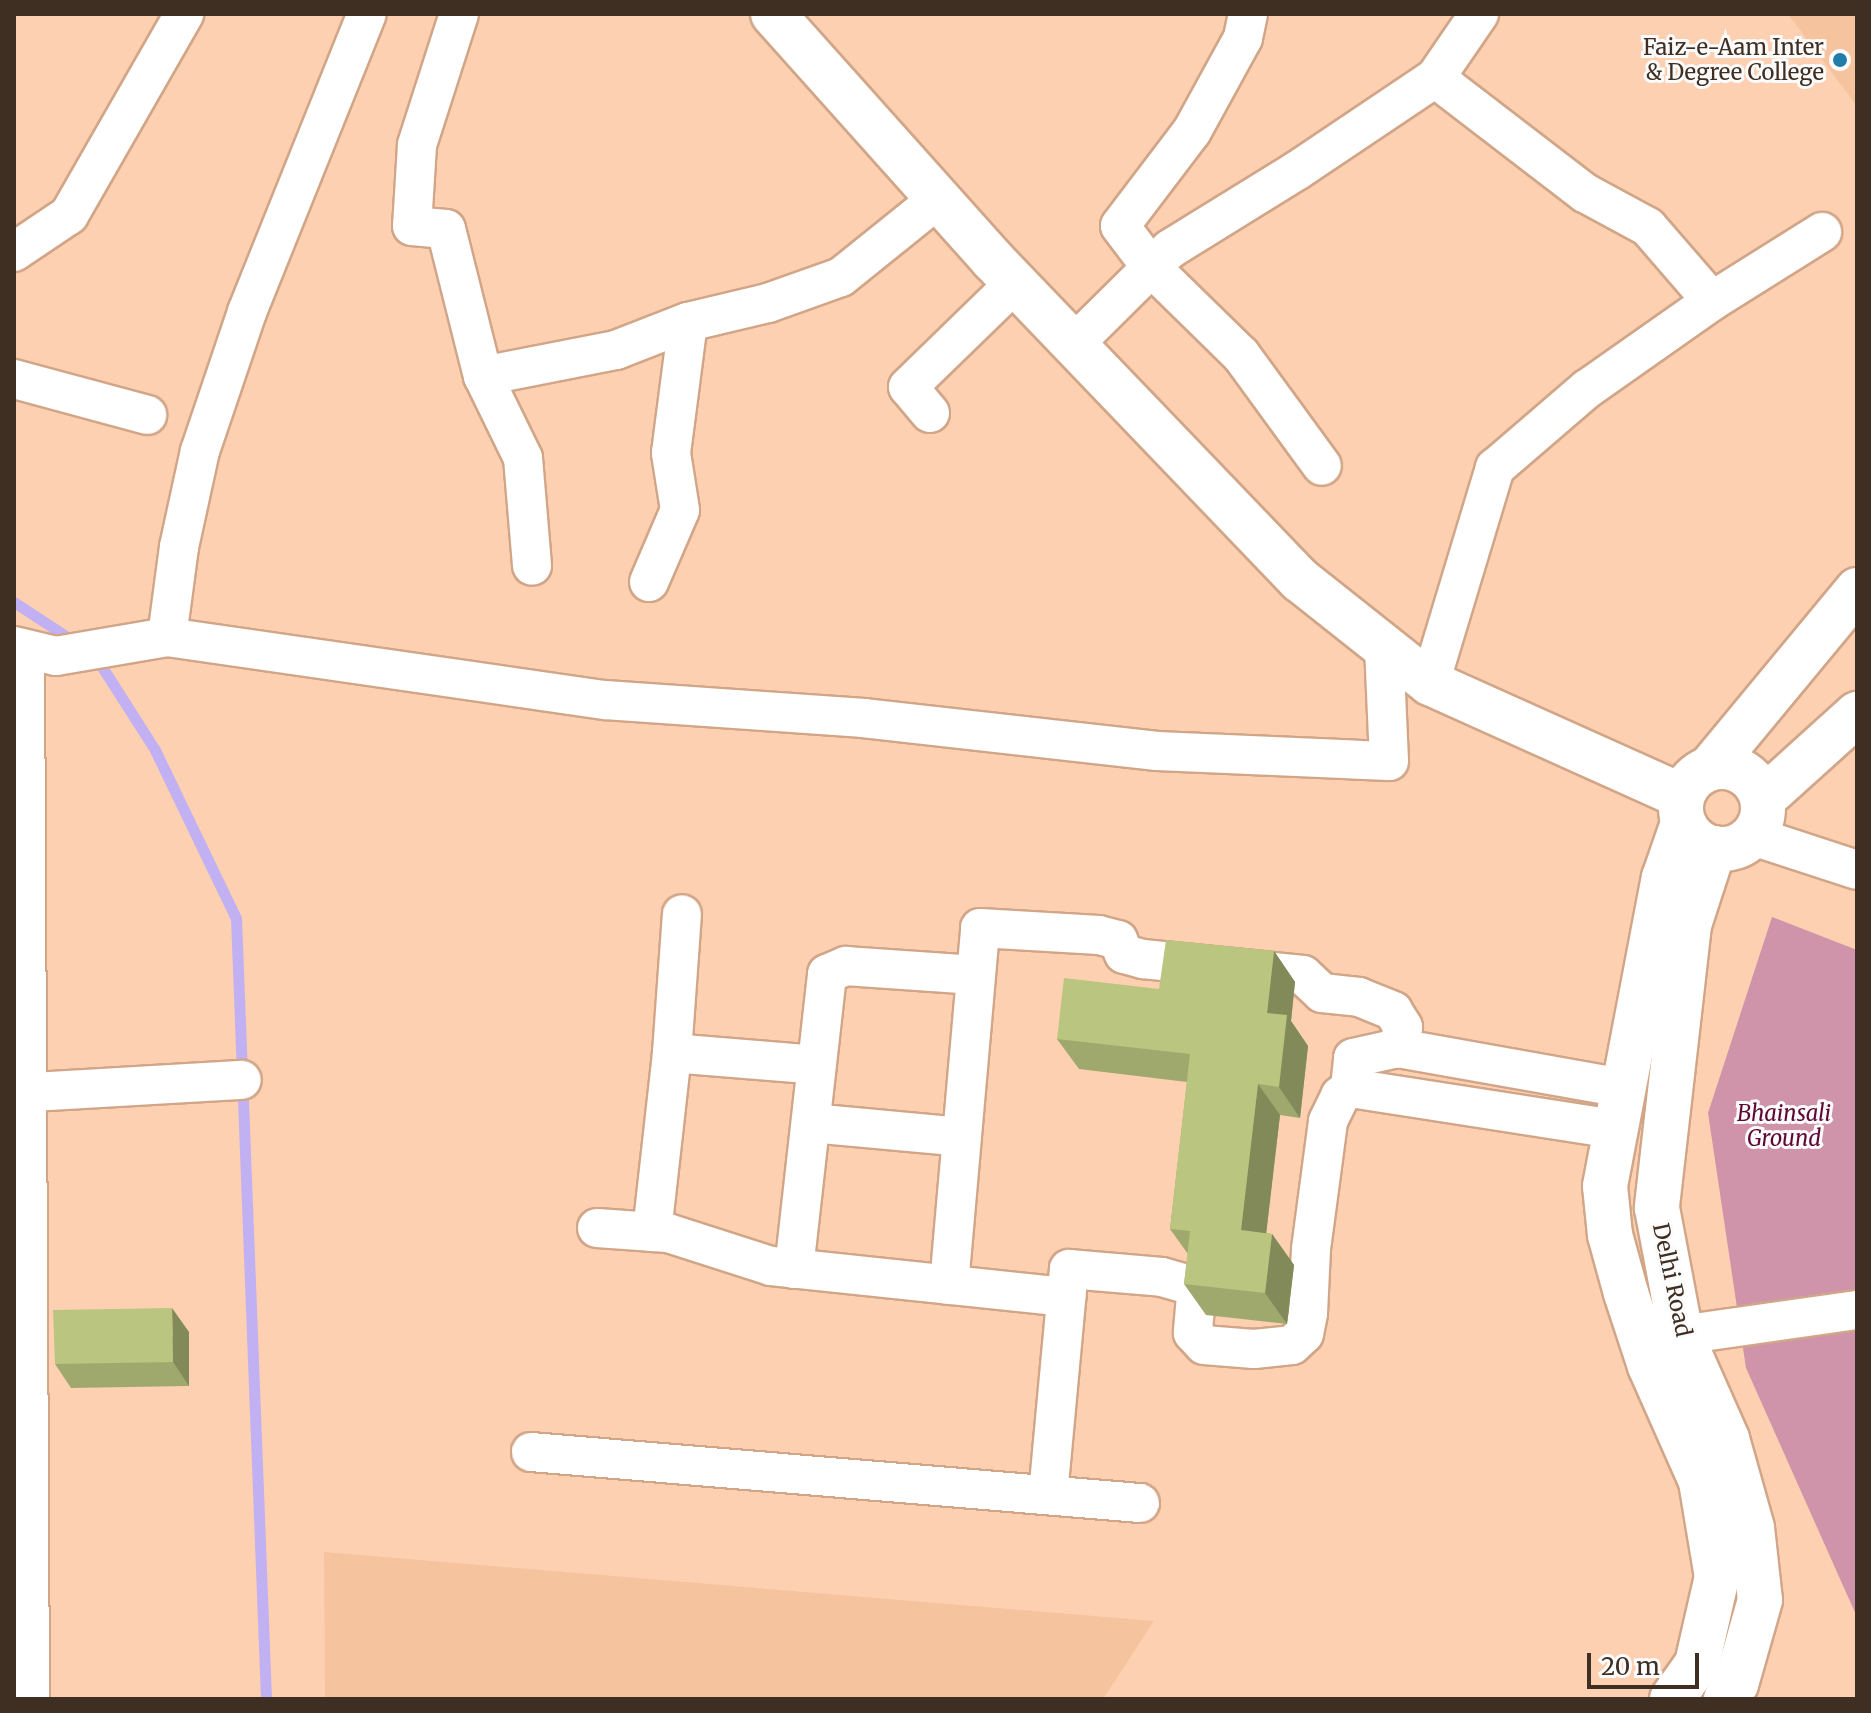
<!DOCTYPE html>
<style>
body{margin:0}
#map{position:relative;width:1871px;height:1713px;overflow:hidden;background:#fdd0b1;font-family:Merriweather,serif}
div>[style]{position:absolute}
.built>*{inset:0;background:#f6c39f}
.green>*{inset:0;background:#cf94a9}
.stream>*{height:11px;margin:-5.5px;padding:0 5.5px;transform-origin:5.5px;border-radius:5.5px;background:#c2b1f2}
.roads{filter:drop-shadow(2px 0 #d1a688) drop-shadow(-2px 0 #d1a688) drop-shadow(0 2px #d1a688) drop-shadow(0 -2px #d1a688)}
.minor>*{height:38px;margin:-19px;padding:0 19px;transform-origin:19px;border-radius:19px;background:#fff}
.major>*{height:44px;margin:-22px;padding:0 22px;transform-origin:22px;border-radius:22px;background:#fff}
.major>.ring{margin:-22px;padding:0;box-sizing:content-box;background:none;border:44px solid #fff;border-radius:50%}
.wall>*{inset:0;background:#a0a96d}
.shaded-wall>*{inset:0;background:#828a59}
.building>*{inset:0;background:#bac57f}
.dots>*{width:22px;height:22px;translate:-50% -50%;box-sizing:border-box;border:4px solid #fbfbfb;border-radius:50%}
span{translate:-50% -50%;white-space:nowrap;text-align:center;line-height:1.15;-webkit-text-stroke:6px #fbfbfb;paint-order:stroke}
.poi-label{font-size:22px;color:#3f2e22}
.right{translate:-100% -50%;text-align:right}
.park-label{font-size:22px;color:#5f0835;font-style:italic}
.street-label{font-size:22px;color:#3f2e22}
.frame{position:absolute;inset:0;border:16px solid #3f2e22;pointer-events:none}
.scale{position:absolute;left:1587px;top:1653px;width:112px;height:36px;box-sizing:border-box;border:4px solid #3f2e22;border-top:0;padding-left:10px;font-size:24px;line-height:28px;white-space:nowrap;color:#3f2e22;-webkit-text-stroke:6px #fbfbfb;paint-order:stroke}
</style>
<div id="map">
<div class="built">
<i style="clip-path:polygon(1788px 14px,1857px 14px,1857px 106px)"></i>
<i style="clip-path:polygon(324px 1552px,1154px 1621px,1103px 1699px,325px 1699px)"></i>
</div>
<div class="green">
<i style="clip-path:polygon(1772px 917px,1857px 950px,1857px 1617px,1746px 1368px,1708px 1113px)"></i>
</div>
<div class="stream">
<i style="left:14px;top:602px;width:73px;rotate:33.3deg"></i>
<i style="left:95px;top:656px;width:112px;rotate:57.4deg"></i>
<i style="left:155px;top:750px;width:187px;rotate:64.3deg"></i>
<i style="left:236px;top:918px;width:782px;rotate:87.8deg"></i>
</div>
<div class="roads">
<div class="minor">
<i style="left:459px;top:14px;width:138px;rotate:107.8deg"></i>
<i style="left:417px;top:145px;width:81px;rotate:93.5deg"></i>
<i style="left:412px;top:226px;width:34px;rotate:5deg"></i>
<i style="left:446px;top:229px;width:152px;rotate:75.9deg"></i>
<i style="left:483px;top:376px;width:136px;rotate:-11.1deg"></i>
<i style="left:616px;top:350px;width:77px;rotate:-21.3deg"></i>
<i style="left:688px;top:322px;width:82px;rotate:-13.4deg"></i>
<i style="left:768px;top:303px;width:77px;rotate:-19.6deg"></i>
<i style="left:841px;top:277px;width:124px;rotate:-38.8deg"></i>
<i style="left:1248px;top:14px;width:25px;rotate:102deg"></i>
<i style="left:1243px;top:38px;width:106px;rotate:118.7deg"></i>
<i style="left:1192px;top:131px;width:119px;rotate:127.2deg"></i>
<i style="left:1120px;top:226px;width:51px;rotate:52.9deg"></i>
<i style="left:1151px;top:267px;width:126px;rotate:44.4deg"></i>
<i style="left:1241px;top:355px;width:137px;rotate:53.9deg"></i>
<i style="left:14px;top:252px;width:66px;rotate:-33.9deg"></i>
<i style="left:69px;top:215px;width:232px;rotate:-60.2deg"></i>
<i style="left:1712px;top:301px;width:130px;rotate:-32.1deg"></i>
<i style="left:1074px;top:344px;width:135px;rotate:-44.7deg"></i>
<i style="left:1170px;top:249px;width:150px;rotate:-31.7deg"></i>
<i style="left:1298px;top:170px;width:165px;rotate:-33.9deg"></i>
<i style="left:1435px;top:78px;width:78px;rotate:-55.5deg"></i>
<i style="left:483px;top:376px;width:91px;rotate:64deg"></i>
<i style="left:523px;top:458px;width:108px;rotate:85.2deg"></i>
<i style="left:14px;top:379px;width:138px;rotate:15.1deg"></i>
<i style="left:930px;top:413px;width:34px;rotate:-130deg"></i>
<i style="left:908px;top:387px;width:149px;rotate:-44.2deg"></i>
<i style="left:649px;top:582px;width:78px;rotate:-66.7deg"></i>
<i style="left:680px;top:510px;width:58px;rotate:-99deg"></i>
<i style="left:671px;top:453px;width:132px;rotate:-82.6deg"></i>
<i style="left:167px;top:637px;width:91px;rotate:-82.4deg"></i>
<i style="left:179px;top:547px;width:98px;rotate:-77.7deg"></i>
<i style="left:200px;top:451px;width:147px;rotate:-71.3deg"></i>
<i style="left:247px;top:312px;width:321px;rotate:-68.1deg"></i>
<i style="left:14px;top:646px;width:43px;rotate:13.4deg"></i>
<i style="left:56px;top:656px;width:113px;rotate:-9.7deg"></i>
<i style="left:167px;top:637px;width:443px;rotate:8.2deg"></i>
<i style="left:606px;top:700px;width:258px;rotate:4deg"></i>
<i style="left:863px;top:718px;width:296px;rotate:6.4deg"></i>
<i style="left:1157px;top:751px;width:232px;rotate:2.5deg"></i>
<i style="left:1389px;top:761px;width:114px;rotate:-92.5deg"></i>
<i style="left:25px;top:651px;width:1048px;rotate:89.73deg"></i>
<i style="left:1430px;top:683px;width:225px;rotate:-73.2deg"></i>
<i style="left:1495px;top:468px;width:121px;rotate:-40.7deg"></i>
<i style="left:1587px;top:389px;width:153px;rotate:-35.1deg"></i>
<i style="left:1712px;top:301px;width:98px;rotate:-130.9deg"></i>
<i style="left:1648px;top:227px;width:72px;rotate:-151.6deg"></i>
<i style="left:1585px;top:193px;width:189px;rotate:-142.5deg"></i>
<i style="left:1753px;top:836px;width:109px;rotate:18.1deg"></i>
<i style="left:672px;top:1053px;width:139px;rotate:-85.9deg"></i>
<i style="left:1350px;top:1088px;width:30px;rotate:-84deg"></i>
<i style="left:1353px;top:1058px;width:46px;rotate:-12.5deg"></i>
<i style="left:1398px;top:1048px;width:229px;rotate:10.1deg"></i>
<i style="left:14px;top:1093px;width:228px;rotate:-3.3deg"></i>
<i style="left:811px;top:1123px;width:151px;rotate:5.3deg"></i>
<i style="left:597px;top:1228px;width:71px;rotate:4deg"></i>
<i style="left:668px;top:1233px;width:108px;rotate:17.8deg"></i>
<i style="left:771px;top:1266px;width:297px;rotate:6deg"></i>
<i style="left:652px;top:1232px;width:180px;rotate:-83.6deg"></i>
<i style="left:672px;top:1053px;width:145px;rotate:4.7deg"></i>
<i style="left:794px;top:1269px;width:297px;rotate:-83.6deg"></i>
<i style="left:827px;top:974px;width:21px;rotate:-23deg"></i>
<i style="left:846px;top:966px;width:129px;rotate:4deg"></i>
<i style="left:949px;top:1285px;width:358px;rotate:-85deg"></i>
<i style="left:980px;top:928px;width:119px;rotate:3.4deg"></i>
<i style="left:1099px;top:935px;width:20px;rotate:15deg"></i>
<i style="left:1118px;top:940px;width:15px;rotate:67deg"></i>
<i style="left:1124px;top:954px;width:20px;rotate:15deg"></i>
<i style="left:1143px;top:959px;width:161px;rotate:5.7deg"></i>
<i style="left:1303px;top:975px;width:26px;rotate:43deg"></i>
<i style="left:1322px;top:993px;width:37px;rotate:6deg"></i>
<i style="left:1359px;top:997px;width:37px;rotate:22deg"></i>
<i style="left:1393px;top:1011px;width:19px;rotate:58deg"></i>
<i style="left:1403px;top:1027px;width:22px;rotate:103deg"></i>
<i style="left:1681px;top:1335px;width:178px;rotate:-8.1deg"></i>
<i style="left:531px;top:1452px;width:611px;rotate:4.79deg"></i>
<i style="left:1048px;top:1495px;width:227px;rotate:-84.7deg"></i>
<i style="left:1069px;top:1269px;width:93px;rotate:4.9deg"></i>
<i style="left:1162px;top:1277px;width:29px;rotate:16deg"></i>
<i style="left:1190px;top:1285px;width:13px;rotate:61deg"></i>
<i style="left:1196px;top:1296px;width:37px;rotate:95deg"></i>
<i style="left:1193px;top:1333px;width:16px;rotate:47deg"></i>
<i style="left:1204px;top:1345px;width:50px;rotate:4.6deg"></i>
<i style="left:1254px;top:1349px;width:38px;rotate:-6deg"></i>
<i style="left:1292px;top:1345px;width:16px;rotate:-43deg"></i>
<i style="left:1304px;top:1334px;width:21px;rotate:-79deg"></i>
<i style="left:1308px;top:1313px;width:64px;rotate:-87.3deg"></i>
<i style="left:1311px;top:1249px;width:129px;rotate:-82.4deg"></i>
<i style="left:1328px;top:1121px;width:28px;rotate:-64deg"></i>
<i style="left:1340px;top:1096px;width:13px;rotate:-39deg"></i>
<i style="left:1350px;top:1088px;width:268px;rotate:8.8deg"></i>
</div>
<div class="major">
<i style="left:773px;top:14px;width:329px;rotate:48.2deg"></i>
<i style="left:992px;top:259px;width:445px;rotate:46.2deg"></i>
<i style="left:1300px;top:580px;width:166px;rotate:38.4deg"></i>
<i style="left:1430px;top:683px;width:276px;rotate:24.2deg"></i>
<i class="ring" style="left:1681px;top:767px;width:38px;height:38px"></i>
<i style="left:1710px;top:768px;width:231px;rotate:-50.4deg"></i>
<i style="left:1763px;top:799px;width:127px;rotate:-42.1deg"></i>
<i style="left:1714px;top:848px;width:81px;rotate:108deg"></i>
<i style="left:1689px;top:925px;width:285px;rotate:96.5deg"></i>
<i style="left:1657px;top:1208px;width:129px;rotate:79.3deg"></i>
<i style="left:1681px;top:1335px;width:114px;rotate:66.1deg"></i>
<i style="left:1727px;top:1439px;width:92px;rotate:74.3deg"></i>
<i style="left:1752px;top:1528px;width:72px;rotate:83.7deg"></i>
<i style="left:1760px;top:1600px;width:87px;rotate:105.9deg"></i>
<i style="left:1736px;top:1684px;width:18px;rotate:124deg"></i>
<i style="left:1672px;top:1699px;width:43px;rotate:-54.5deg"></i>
<i style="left:1697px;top:1664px;width:89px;rotate:-77.1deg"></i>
<i style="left:1717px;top:1577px;width:97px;rotate:-99.5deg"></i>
<i style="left:1701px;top:1481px;width:126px;rotate:-113.9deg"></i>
<i style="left:1650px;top:1366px;width:77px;rotate:-108.2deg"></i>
<i style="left:1626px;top:1293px;width:60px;rotate:-105.4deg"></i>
<i style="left:1610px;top:1235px;width:49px;rotate:-95.8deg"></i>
<i style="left:1605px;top:1186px;width:314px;rotate:-79.2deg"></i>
<i style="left:1664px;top:878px;width:58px;rotate:-70.9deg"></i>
</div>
</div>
<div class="wall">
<i style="clip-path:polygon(1274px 951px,1295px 982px,1291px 1021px,1308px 1046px,1300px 1118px,1280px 1115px,1266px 1233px,1272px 1234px,1294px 1265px,1287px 1324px,1206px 1315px,1184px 1284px,1188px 1254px,1170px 1229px,1187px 1082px,1079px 1069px,1057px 1039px,1159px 989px)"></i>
<i style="clip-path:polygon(189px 1332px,189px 1386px,71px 1388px,55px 1364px)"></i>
</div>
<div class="shaded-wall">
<i style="clip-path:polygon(1274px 951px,1295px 982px,1291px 1021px,1308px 1046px,1300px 1118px,1279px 1087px,1267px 1013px)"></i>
<i style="clip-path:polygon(1258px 1084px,1280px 1115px,1263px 1261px,1241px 1230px)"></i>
<i style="clip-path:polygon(1272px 1234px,1294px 1265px,1287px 1324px,1265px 1293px)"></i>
<i style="clip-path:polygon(172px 1308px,189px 1332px,189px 1386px,173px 1362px)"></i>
</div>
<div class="building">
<i style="clip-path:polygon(1166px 940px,1274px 951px,1267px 1013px,1287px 1015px,1279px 1087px,1258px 1084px,1241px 1230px,1272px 1234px,1265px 1293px,1184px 1284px,1190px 1231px,1170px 1229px,1190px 1054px,1057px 1039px,1064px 978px,1159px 989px)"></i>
<i style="clip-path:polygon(172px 1308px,173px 1362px,55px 1364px,53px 1310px)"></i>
</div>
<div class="dots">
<i style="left:1840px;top:60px;background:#217caa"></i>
</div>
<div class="poi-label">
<span class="right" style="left:1824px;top:60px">Faiz-e-Aam Inter<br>&amp; Degree College</span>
</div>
<div class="park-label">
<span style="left:1784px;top:1126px">Bhainsali<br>Ground</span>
</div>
<div class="street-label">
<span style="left:1672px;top:1280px;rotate:78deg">Delhi Road</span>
</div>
<div class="frame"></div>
<div class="scale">20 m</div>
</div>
